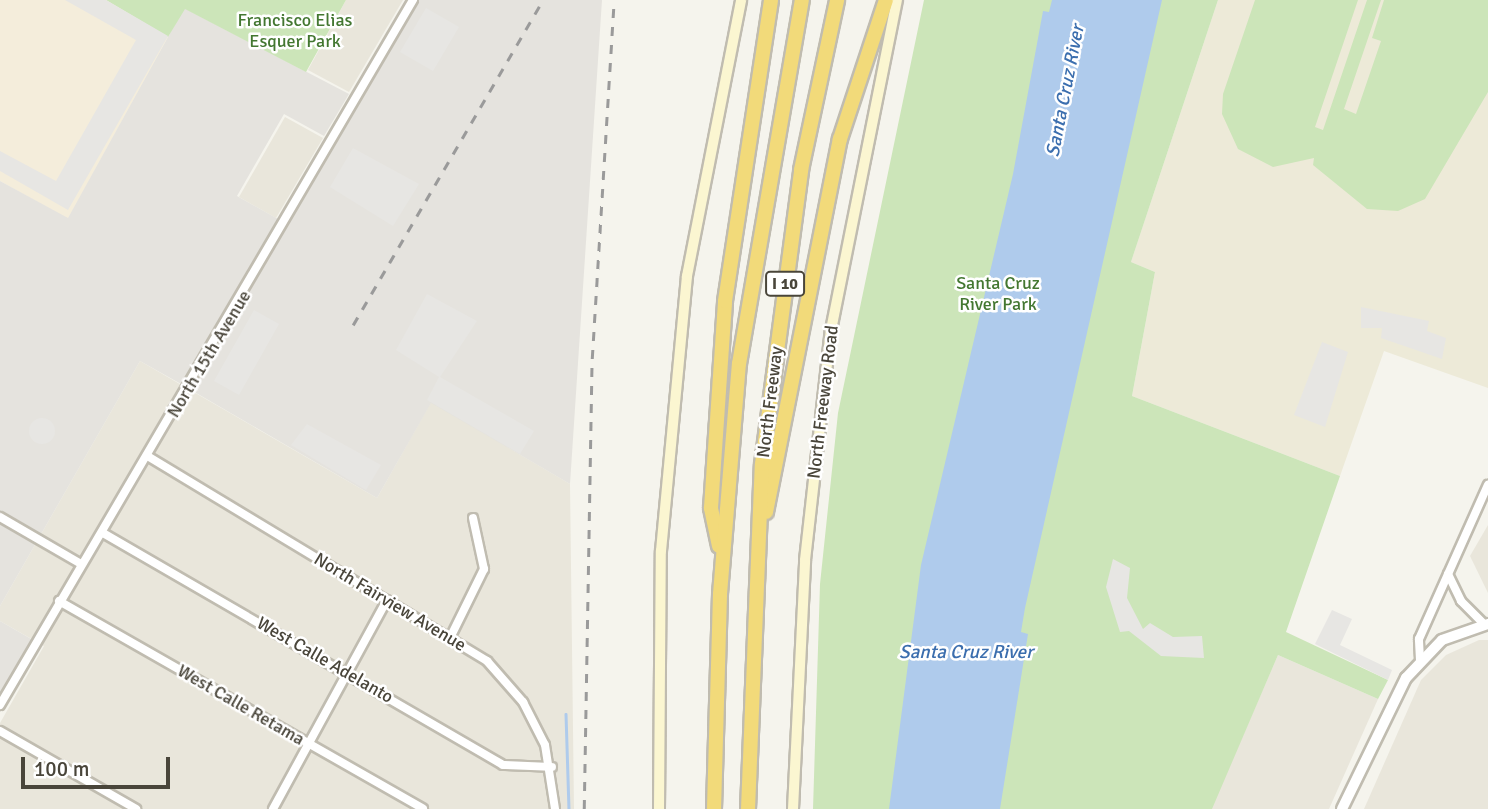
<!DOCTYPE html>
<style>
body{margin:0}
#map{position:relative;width:1488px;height:809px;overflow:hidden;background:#f5f4ed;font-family:Signika,sans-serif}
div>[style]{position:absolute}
.residential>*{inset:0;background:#e9e6db}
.commercial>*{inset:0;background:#f4eddb}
.industrial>*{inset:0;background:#e5e3de}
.education>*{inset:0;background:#edead8}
.green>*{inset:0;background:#cce5b9}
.parking>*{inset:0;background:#e7e6e3}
.round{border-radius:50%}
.water>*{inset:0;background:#afcbec}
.stream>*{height:2.5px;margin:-1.25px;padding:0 1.25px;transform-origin:1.25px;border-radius:1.25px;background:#afcbec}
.roads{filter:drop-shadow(2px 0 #c0bcb0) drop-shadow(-2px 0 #c0bcb0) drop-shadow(0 2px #c0bcb0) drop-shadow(0 -2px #c0bcb0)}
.minor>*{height:8px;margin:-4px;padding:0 4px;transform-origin:4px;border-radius:4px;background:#fff}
.tertiary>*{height:10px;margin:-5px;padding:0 5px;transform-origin:5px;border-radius:5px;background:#fff}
.secondary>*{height:10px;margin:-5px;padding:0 5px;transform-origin:5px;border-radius:5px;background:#fbf6d1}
.motorway>*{height:14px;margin:-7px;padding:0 7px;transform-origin:7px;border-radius:7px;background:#f2da7a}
.rail>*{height:2.5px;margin-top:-1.25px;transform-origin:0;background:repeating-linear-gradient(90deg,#9a9a9a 0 9px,transparent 0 18px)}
span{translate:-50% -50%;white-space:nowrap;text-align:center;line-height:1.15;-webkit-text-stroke:5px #fff;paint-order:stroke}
.shield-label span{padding:2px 5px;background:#fff;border:2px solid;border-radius:5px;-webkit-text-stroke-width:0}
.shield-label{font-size:16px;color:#49453a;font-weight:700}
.park-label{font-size:18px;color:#437731}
.street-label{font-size:18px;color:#49453a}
.water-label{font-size:19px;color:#3b6eae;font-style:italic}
.scale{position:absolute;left:21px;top:757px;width:149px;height:32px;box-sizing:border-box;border:4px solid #49453a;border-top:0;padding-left:9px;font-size:21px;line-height:24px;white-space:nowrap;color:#49453a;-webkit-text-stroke:5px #fff;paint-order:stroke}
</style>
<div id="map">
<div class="residential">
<i style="clip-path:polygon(346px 0,403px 0,349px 92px,308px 70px)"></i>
<i style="clip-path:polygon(285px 117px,323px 138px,276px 218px,239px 197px)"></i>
<i style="clip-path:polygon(140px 361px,377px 498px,431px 402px,570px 484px,574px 809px,0 809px,0 723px,44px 646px,0 621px,0 606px)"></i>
<i style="clip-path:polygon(1488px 525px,1488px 593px,1470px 556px)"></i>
<i style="clip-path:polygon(1479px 640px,1488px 640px,1488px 809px,1364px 809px,1421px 680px,1446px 655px)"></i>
<i style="clip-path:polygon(1278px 655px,1378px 699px,1329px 809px,1211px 809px)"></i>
</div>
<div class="commercial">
<i style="clip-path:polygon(0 0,106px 0,168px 37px,68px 219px,0 181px)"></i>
</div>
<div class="industrial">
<i style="clip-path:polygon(419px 0,602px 0,570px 484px,431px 403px,377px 498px,191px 390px)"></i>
<i style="clip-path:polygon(184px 8px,349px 94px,324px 136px,284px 114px,237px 196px,278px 219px,181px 384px,140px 361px,0 606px,0 181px,68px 218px)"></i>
<i style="clip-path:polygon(0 621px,33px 640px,0 696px)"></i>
</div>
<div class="education">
<i style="clip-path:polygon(1218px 0,1488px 0,1488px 388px,1384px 351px,1340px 476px,1132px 396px,1155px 272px,1131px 262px)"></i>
</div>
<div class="green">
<i style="clip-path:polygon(106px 0,346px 0,306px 72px,185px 9px,168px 37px)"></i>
<i style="clip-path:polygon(924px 0,1218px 0,1131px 262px,1155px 272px,1132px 396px,1340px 476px,1286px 632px,1388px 680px,1378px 699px,1278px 655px,1212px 809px,813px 809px,820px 584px,838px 413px)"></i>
<i style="clip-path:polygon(1255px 0,1358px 0,1315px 127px,1323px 130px,1367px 0,1381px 0,1344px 109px,1356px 114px,1381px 41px,1372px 38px,1384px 0,1488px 0,1488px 92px,1425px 199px,1398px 211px,1367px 209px,1313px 165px,1314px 158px,1273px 167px,1238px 149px,1222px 114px,1223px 94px)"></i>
</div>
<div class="parking">
<i style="clip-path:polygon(65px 0,106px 0,168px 36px,68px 210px,0 171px,0 151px,56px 181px,136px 40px)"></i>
<i style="clip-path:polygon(426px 8px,459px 27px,433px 71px,400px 52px)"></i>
<i style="clip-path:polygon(353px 148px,419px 184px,393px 226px,330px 187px)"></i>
<i style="clip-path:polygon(427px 294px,477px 321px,440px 377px,534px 431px,520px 454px,427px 400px,439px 377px,396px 350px)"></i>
<i style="clip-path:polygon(1361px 307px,1429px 321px,1427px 331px,1446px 338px,1442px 359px,1381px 338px,1382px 328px,1361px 328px)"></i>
<i style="clip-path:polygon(254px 310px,279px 324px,239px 395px,214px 381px)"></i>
<i style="clip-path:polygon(1322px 342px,1348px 352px,1325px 427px,1294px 415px)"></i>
<i class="round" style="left:29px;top:418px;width:26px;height:26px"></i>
<i style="clip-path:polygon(307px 424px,381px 465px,366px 490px,291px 445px)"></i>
<i style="clip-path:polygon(1113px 559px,1130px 568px,1127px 598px,1143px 629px,1150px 623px,1173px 637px,1202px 636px,1204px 658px,1161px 656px,1129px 631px,1120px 632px,1106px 587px)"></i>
<i style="clip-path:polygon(1332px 610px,1352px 619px,1340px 645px,1392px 670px,1388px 680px,1315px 644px)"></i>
</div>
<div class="water">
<i style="clip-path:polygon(1052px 0,1162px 0,1025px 608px,1021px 632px,1028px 634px,1000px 809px,889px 809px,921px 565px,1013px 174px,1043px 11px,1049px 12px)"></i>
</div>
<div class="stream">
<i style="left:566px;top:714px;width:95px;rotate:88.2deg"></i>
</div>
<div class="roads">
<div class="minor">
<i style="left:149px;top:457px;width:395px;rotate:31.1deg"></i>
<i style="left:487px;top:661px;width:55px;rotate:48.7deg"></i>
<i style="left:523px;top:702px;width:48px;rotate:62.9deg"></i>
<i style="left:545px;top:745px;width:65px;rotate:81.1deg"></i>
<i style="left:0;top:517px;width:94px;rotate:30.1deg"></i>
<i style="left:103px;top:533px;width:462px;rotate:30.1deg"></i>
<i style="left:503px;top:765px;width:49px;rotate:2.3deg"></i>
<i style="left:1448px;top:574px;width:30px;rotate:64deg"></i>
<i style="left:1461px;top:601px;width:33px;rotate:45deg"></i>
<i style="left:59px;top:601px;width:419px;rotate:29.7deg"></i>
<i style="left:450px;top:638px;width:77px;rotate:-63.8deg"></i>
<i style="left:484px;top:569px;width:52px;rotate:-102.2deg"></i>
<i style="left:1420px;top:660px;width:21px;rotate:-93deg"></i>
<i style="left:1419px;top:639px;width:169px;rotate:-65.9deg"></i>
<i style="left:0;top:705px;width:817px;rotate:-59.64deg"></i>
<i style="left:0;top:731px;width:157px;rotate:29.8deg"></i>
<i style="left:273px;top:809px;width:238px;rotate:-61.4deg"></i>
</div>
<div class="tertiary">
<i style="left:1342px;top:809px;width:146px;rotate:-64deg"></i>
<i style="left:1406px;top:678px;width:52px;rotate:-46.5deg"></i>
<i style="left:1442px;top:640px;width:49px;rotate:-19.2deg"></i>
</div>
<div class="secondary">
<i style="left:659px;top:809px;width:258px;rotate:-89.6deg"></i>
<i style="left:661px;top:551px;width:276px;rotate:-84.6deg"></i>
<i style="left:687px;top:276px;width:281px;rotate:-78.9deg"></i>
<i style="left:793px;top:809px;width:249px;rotate:-87.2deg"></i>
<i style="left:805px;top:560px;width:231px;rotate:-83.6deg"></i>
<i style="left:831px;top:330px;width:337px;rotate:-78.7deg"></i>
</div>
<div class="motorway">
<i style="left:766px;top:512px;width:380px;rotate:-78.8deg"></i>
<i style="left:840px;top:139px;width:146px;rotate:-71.7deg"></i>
<i style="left:719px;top:546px;width:39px;rotate:-102deg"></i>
<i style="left:711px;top:508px;width:207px;rotate:-86.1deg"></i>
<i style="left:725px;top:301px;width:304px;rotate:-81.3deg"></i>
<i style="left:714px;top:809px;width:215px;rotate:-88.4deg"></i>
<i style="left:720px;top:594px;width:231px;rotate:-85.3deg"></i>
<i style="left:739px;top:364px;width:369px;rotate:-80.2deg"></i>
<i style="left:748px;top:809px;width:345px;rotate:-87.7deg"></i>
<i style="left:762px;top:464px;width:297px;rotate:-82.4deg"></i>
<i style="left:801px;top:170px;width:174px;rotate:-78deg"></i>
</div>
</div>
<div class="rail">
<i style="left:353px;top:325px;width:376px;rotate:-59.7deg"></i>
<i style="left:584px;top:809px;width:450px;rotate:-89deg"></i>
<i style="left:592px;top:359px;width:360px;rotate:-86.5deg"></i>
</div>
<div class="shield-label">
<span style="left:785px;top:284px">I 10</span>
</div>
<div class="park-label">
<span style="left:295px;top:31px">Francisco Elias<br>Esquer Park</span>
<span style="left:998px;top:294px">Santa Cruz<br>River Park</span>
</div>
<div class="street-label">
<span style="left:209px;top:354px;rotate:-59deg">North 15th Avenue</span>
<span style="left:770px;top:402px;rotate:-83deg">North Freeway</span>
<span style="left:823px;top:402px;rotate:-83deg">North Freeway Road</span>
<span style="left:390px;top:602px;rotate:31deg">North Fairview Avenue</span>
<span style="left:325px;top:660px;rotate:30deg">West Calle Adelanto</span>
<span style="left:241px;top:705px;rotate:30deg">West Calle Retama</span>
</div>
<div class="water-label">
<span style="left:1066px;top:91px;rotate:-79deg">Santa Cruz River</span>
<span style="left:966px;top:653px">Santa Cruz River</span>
</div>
<div class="scale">100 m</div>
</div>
